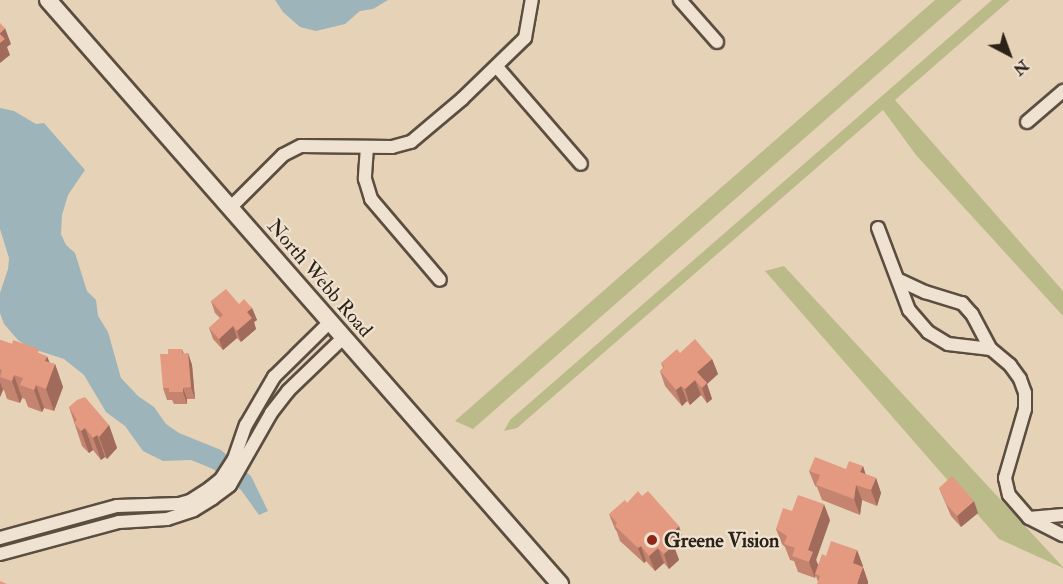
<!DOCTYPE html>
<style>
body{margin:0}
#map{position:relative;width:1063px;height:584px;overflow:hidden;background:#e6d3b7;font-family:"IM FELL Double Pica",serif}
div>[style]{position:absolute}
.green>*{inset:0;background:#bbbb8a}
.water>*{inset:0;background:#9cb4ba}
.roads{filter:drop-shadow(2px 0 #5b4e40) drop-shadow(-2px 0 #5b4e40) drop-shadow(0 2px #5b4e40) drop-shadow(0 -2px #5b4e40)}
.street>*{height:12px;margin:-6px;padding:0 6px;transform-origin:6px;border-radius:6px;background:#efe2d0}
.secondary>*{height:16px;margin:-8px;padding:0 8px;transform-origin:8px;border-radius:8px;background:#efe2d0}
.wall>*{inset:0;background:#c4846f}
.shaded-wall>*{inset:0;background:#a06b5a}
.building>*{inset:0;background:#e49981}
.dots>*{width:16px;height:16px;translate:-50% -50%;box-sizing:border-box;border:3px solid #efe2d0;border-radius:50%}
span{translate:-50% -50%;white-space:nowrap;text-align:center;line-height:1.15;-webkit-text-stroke:4.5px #efe2d0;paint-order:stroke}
.street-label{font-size:20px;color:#2d2218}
.poi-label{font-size:20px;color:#2d2218;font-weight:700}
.left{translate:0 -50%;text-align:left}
.north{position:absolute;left:979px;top:24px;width:60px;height:60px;-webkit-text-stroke:4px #efe2d0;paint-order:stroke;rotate:139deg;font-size:16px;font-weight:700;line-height:24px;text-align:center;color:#2d2218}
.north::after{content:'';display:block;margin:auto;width:21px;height:27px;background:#2d2218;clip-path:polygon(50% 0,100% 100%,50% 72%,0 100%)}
</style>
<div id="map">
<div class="green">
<i style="clip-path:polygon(935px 0,962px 0,473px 429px,455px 421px)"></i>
<i style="clip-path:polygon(992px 0,1010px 0,895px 100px,1063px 291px,1063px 316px,916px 155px,883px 110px,517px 428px,504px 431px,510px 420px)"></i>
<i style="clip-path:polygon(784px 266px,1063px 567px,1063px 568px,999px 539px,765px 271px)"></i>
</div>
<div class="water">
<i style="clip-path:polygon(275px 0,388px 0,373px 9px,360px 11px,345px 24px,316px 31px,300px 27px,283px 12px)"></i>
<i style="clip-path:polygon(0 108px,14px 111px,36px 124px,44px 123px,85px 170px,68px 195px,62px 215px,61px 234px,66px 245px,75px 253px,87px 291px,96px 300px,98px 316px,108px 332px,121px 378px,138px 396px,154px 407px,166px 424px,179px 433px,221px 450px,251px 476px,268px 511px,259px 515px,241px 490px,213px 469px,191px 460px,163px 461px,143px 451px,125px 426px,106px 412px,84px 375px,64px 359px,30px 348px,18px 340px,4px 324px,0 313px,0 293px,8px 269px,9px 258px,0 229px)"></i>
</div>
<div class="roads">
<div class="street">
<i style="left:680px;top:0;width:56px;rotate:48.6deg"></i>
<i style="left:497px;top:67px;width:128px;rotate:49.1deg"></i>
<i style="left:1027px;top:122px;width:48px;rotate:-40.7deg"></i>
<i style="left:367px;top:147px;width:32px;rotate:94deg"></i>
<i style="left:365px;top:179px;width:21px;rotate:73deg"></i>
<i style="left:371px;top:199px;width:106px;rotate:49.6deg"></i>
<i style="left:230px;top:208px;width:75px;rotate:-45deg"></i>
<i style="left:283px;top:155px;width:20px;rotate:-27deg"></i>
<i style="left:301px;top:146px;width:91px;rotate:0.6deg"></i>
<i style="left:392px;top:147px;width:20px;rotate:-15deg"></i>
<i style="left:411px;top:142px;width:67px;rotate:-40.1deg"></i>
<i style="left:462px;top:99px;width:88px;rotate:-44.1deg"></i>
<i style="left:525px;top:38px;width:39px;rotate:-80deg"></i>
<i style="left:878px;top:228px;width:88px;rotate:69.3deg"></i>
<i style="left:909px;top:310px;width:29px;rotate:49deg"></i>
<i style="left:928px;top:332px;width:23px;rotate:31deg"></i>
<i style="left:948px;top:344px;width:43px;rotate:6.6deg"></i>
<i style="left:899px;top:280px;width:29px;rotate:25deg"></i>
<i style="left:925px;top:292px;width:39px;rotate:17deg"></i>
<i style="left:962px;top:303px;width:15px;rotate:48deg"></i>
<i style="left:972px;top:314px;width:40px;rotate:62deg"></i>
<i style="left:991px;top:349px;width:25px;rotate:40deg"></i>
<i style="left:1010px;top:365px;width:17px;rotate:54deg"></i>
<i style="left:1020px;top:379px;width:15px;rotate:70deg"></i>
<i style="left:1025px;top:393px;width:16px;rotate:90deg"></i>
<i style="left:1025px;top:409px;width:72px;rotate:106.2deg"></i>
<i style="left:1005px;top:478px;width:17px;rotate:77deg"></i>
<i style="left:1009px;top:495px;width:30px;rotate:49deg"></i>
<i style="left:1029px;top:518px;width:38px;rotate:27deg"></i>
<i style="left:1029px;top:518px;width:34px;rotate:-5deg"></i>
<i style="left:0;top:538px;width:121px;rotate:-15.3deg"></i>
<i style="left:117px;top:506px;width:62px;rotate:-1.8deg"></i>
<i style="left:179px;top:504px;width:11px;rotate:-15deg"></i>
<i style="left:190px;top:501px;width:24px;rotate:-33deg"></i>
<i style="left:210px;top:488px;width:14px;rotate:-39deg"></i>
<i style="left:221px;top:479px;width:24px;rotate:-57deg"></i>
<i style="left:234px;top:459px;width:36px;rotate:-71deg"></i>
<i style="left:246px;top:425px;width:56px;rotate:-59.7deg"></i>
<i style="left:274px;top:377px;width:78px;rotate:-44.5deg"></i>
<i style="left:0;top:554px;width:123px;rotate:-15.1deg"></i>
<i style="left:119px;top:522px;width:48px;rotate:-3.6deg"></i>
<i style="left:167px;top:519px;width:28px;rotate:-18deg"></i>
<i style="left:194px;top:510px;width:22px;rotate:-32deg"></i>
<i style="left:213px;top:498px;width:21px;rotate:-37deg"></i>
<i style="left:230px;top:485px;width:83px;rotate:-60.3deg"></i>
<i style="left:271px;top:413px;width:28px;rotate:-52deg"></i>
<i style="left:288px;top:391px;width:78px;rotate:-44deg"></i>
</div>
<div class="secondary">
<i style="left:48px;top:0;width:777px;rotate:48.76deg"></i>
</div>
</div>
<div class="wall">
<i style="clip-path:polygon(211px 301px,239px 304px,252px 308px,257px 320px,254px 322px,256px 329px,241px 342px,237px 338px,223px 350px,213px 339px,209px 328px,220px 318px,215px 313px)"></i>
<i style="clip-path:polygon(0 340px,41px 354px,50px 363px,55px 364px,63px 387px,54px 411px,44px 408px,42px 412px,28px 407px,25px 399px,22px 398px,20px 403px,7px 399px,4px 390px,3px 390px,0 397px)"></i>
<i style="clip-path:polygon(182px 349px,184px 354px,188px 353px,192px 365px,195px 399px,187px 399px,187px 404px,174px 404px,172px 400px,167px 400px,163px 388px,168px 354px)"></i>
<i style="clip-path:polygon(680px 353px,712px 359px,718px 374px,707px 384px,712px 399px,707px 403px,701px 395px,690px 405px,687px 401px,682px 406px,665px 386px,660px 371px,663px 368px,661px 363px)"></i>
<i style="clip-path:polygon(69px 407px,109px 425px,117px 448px,107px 459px,105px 457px,101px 460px,93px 450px,89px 453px,82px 446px)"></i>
<i style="clip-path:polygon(863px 466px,865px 474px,876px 478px,881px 493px,877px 506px,862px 500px,860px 515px,822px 500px,817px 487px,815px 486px,809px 471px,846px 469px)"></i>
<i style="clip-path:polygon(939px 488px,978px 513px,961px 527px,951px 516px)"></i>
<i style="clip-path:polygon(792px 511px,830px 520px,816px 560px,818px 565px,826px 556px,857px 550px,868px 582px,818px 582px,816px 576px,815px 578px,798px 572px,794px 561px,790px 560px,785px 547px,782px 544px,776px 529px)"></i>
<i style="clip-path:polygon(609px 514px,684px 542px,675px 549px,679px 560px,669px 569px,664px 563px,655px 571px,646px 561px,644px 563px,620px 541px,617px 532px,615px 529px)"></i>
</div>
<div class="shaded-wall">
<i style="clip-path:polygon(5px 28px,11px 44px,7px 47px,10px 55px,0 63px,0 33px)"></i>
<i style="clip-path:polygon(252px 308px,257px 320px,254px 322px,256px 329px,241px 342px,237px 331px,247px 312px)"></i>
<i style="clip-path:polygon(233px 326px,237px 338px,223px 350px,219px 339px)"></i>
<i style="clip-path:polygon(188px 353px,192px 365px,195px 399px,191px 387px)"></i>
<i style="clip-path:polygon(47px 356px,53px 371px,55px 364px,63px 387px,54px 411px,46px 389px,45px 361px)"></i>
<i style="clip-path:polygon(712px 359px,718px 374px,707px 384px,712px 399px,707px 403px,697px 372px)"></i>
<i style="clip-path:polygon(14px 375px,22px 398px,20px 403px,12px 381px)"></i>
<i style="clip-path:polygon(695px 380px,701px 395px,690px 405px,685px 389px)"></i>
<i style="clip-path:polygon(0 382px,3px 390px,0 397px)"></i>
<i style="clip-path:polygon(36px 385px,44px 408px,42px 412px,34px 390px)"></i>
<i style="clip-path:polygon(681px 386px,687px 401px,682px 406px,676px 390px)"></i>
<i style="clip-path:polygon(183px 388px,187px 399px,187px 404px,183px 392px)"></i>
<i style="clip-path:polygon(109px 425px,117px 448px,107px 459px,99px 437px)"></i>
<i style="clip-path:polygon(85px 428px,93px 450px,89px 453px,81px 431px)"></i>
<i style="clip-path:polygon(97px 435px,105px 457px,101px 460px,93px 438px)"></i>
<i style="clip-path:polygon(863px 466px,868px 482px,860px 472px)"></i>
<i style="clip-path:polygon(876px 478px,881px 493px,877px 506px,871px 490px)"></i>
<i style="clip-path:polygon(856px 485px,862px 500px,860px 515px,854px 499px)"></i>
<i style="clip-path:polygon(974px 501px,978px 513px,961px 527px,957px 516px)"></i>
<i style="clip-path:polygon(824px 504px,830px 520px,816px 560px,819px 567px,815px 574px,815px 578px,809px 562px,808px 550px)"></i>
<i style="clip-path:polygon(679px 526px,684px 542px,675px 549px,679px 560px,669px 569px,664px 554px,667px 537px)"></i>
<i style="clip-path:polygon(641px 546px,646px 561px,644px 563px,638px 548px)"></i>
<i style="clip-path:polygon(658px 548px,664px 563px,655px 571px,649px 556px)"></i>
<i style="clip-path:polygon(857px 550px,863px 566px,858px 578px,853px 563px)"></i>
<i style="clip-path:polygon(863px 567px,868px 582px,868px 584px,857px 584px)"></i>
</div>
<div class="building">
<i style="clip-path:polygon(0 23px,5px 28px,0 33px)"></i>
<i style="clip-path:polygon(0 34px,5px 39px,0 43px)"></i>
<i style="clip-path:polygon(226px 289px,239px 304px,244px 299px,252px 308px,247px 312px,252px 318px,237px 331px,233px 326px,219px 339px,209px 328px,223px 315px,211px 301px)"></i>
<i style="clip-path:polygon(695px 339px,712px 359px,697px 372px,707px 383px,702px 388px,695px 380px,685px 389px,681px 386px,676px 390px,660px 371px,664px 367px,661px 363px,677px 349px,680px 353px)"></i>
<i style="clip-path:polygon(0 340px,12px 344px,13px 340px,39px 349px,38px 353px,47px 356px,45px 361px,55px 364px,46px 389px,36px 385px,34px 390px,20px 385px,23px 378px,14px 375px,12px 381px,0 377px,2px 370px,0 369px)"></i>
<i style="clip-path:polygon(168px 349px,182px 349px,182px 354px,188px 353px,191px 387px,183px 388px,183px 392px,169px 392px,169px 388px,163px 388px,160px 354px,168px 354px)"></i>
<i style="clip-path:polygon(85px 397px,109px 425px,99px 437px,97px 435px,93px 438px,85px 428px,81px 431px,74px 423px,77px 420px,69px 407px,77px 400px)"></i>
<i style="clip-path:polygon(815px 457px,846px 469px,849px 461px,863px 466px,860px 472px,876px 478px,871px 490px,856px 485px,854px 499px,816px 485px,820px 475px,809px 471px)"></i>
<i style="clip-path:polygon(952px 476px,974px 501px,957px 516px,947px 505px,939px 488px)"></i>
<i style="clip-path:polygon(638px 491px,642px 496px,648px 491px,679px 526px,667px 537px,674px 545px,664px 554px,658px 548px,649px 556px,641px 546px,638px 548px,615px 526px,617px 523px,609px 514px,625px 500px,627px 503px)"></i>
<i style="clip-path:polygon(798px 495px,824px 504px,808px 550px,813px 552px,809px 562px,792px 556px,795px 548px,784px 544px,787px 536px,776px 529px,783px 508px,792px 511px)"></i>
<i style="clip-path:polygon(831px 541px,857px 550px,853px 563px,863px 567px,857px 584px,817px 584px,820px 576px,815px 574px,822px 554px,826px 556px)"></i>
<i style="clip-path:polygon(0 581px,7px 584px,0 584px)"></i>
</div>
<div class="dots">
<i style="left:652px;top:540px;background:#8f2418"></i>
</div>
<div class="street-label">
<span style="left:320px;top:278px;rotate:49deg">North Webb Road</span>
</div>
<div class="poi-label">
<span class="left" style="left:664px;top:540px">Greene Vision</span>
</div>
<div class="north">N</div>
</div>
